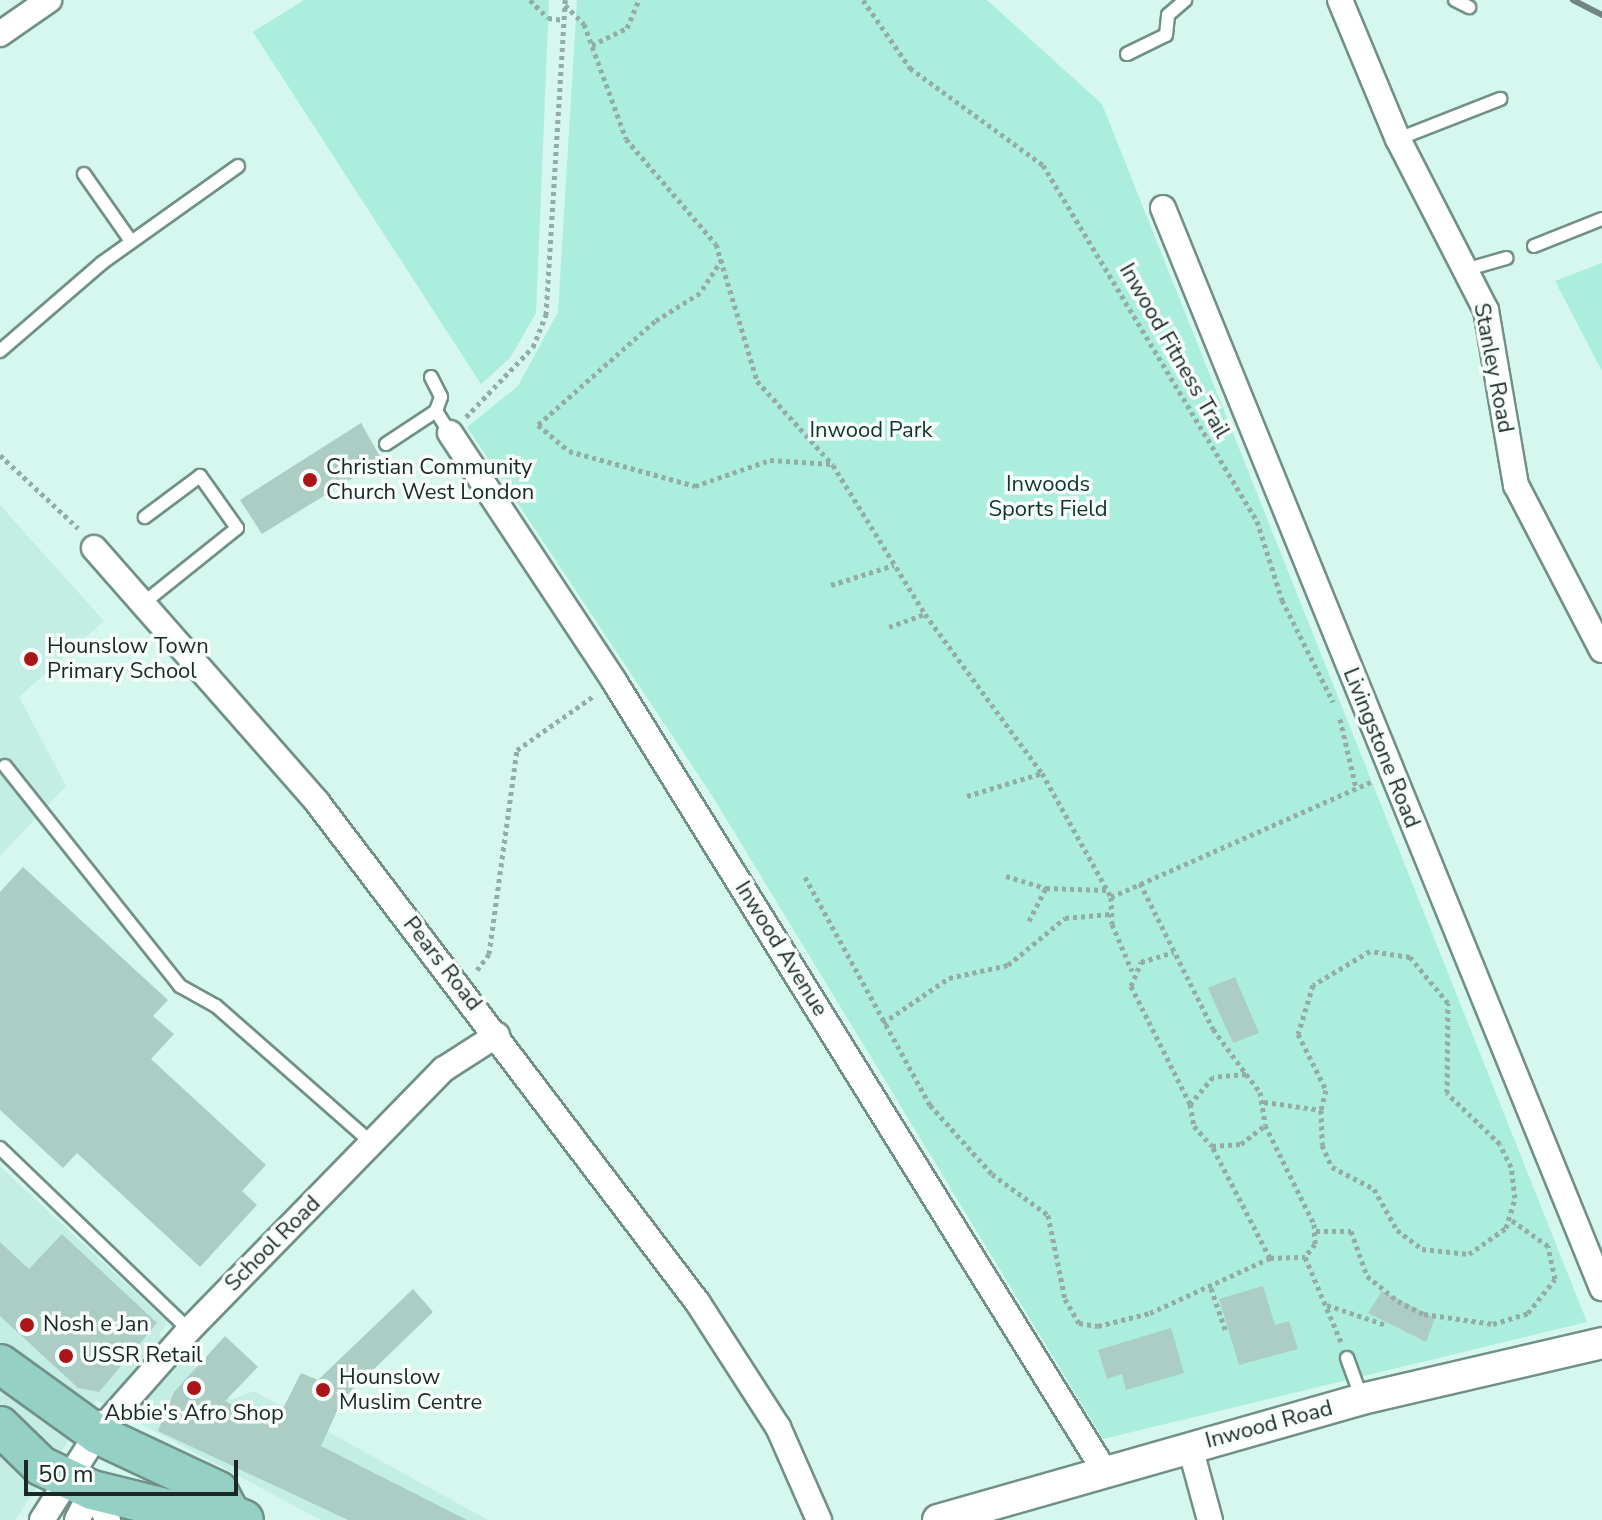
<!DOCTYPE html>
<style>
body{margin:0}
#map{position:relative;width:1602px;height:1520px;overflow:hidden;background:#d6f7ee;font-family:"Nunito Sans",sans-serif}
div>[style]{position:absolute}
.built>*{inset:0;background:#c4eee3}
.green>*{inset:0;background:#abeedd}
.building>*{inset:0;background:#accdc4}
.path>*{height:5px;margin-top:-2.5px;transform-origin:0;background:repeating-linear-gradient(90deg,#93aca6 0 4px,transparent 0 8px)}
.roads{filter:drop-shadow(2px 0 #719088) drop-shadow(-2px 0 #719088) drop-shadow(0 2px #719088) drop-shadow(0 -2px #719088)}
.service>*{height:12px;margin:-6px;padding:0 6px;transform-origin:6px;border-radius:6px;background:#fff}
.minor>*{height:24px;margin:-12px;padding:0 12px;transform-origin:12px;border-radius:12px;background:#fff}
.tertiary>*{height:30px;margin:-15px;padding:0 15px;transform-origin:15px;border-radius:15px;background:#fff}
.primary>*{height:38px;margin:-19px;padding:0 19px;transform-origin:19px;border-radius:19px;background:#94d0c3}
.rail>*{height:6px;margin:-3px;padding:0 3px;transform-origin:3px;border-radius:3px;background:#708580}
.dots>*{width:22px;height:22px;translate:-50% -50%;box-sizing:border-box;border:4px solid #f7fefc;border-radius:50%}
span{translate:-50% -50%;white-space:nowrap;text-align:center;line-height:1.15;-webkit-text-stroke:7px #f7fefc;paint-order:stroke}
.street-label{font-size:22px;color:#1c2825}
.park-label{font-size:22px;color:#0f352d}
.poi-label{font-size:22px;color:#1c2825}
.left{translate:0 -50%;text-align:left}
.scale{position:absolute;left:24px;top:1460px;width:214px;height:36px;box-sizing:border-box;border:4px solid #1c2825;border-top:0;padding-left:10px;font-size:24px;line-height:28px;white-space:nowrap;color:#1c2825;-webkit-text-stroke:6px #f7fefc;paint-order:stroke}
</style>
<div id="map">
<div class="built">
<i style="clip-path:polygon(0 505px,104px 621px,19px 697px,66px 786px,0 856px)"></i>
<i style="clip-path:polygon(0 1166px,168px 1323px,159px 1334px,231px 1400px,254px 1391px,488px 1520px,321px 1520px,96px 1400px,15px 1520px,0 1520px)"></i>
</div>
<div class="green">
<i style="clip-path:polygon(304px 0,549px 0,536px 313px,510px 358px,481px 384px,253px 32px)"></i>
<i style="clip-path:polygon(577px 0,987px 0,1102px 104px,1587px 1322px,1103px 1439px,711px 794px,467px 427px,518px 386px,558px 312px)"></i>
<i style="clip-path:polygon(1602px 263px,1602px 371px,1555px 281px)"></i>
</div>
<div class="building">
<i style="clip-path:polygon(361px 423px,382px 460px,262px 534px,240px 500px)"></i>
<i style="clip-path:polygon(23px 867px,168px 1000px,153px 1016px,174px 1034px,151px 1059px,266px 1165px,242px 1191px,257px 1205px,200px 1267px,77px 1153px,63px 1168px,0 1110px,0 892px)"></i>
<i style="clip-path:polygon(1235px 977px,1259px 1033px,1233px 1043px,1208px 988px)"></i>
<i style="clip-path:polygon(62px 1234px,157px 1323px,99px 1392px,78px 1388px,0 1316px,0 1242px,29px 1269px)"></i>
<i style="clip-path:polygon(1263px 1286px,1275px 1325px,1289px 1321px,1298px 1349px,1239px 1365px,1219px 1299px)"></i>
<i style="clip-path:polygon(413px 1289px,433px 1312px,342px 1400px,321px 1446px,467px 1520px,348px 1520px,158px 1431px,174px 1392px,225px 1336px,258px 1367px,225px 1401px,273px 1428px,301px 1373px,318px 1380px)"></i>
<i style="clip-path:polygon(1382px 1291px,1435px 1318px,1426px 1342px,1368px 1313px)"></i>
<i style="clip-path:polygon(1171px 1328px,1184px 1373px,1126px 1390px,1122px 1374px,1107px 1379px,1098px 1350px)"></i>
</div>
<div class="path">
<i style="left:530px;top:0;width:25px;rotate:45deg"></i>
<i style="left:548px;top:18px;width:16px;rotate:7deg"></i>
<i style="left:863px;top:0;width:83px;rotate:55.3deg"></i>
<i style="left:910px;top:68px;width:165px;rotate:36.1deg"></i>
<i style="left:1043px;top:165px;width:415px;rotate:59deg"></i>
<i style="left:1257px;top:521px;width:83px;rotate:72.4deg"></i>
<i style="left:1282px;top:600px;width:114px;rotate:63.4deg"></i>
<i style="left:565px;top:5px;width:27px;rotate:45deg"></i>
<i style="left:584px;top:24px;width:122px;rotate:69.9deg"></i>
<i style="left:626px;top:139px;width:138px;rotate:49.4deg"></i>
<i style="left:716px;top:244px;width:143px;rotate:73.3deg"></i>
<i style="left:757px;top:381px;width:113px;rotate:47.9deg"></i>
<i style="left:833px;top:465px;width:175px;rotate:58.3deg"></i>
<i style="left:925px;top:614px;width:197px;rotate:53.7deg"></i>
<i style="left:1042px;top:773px;width:142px;rotate:60.9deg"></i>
<i style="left:1111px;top:897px;width:27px;rotate:88deg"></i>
<i style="left:1112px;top:924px;width:51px;rotate:66.9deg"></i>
<i style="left:592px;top:45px;width:39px;rotate:-26deg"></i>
<i style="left:627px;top:28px;width:30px;rotate:-67deg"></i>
<i style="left:722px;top:259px;width:40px;rotate:122.9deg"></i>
<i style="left:700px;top:293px;width:53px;rotate:148.1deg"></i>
<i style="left:655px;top:321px;width:157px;rotate:138.4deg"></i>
<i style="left:538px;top:425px;width:40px;rotate:40deg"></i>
<i style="left:569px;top:451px;width:131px;rotate:15.5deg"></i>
<i style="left:695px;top:486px;width:79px;rotate:-19.1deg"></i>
<i style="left:770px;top:460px;width:62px;rotate:3.7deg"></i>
<i style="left:466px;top:417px;width:97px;rotate:-46.3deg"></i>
<i style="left:533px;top:347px;width:35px;rotate:-68deg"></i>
<i style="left:546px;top:315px;width:316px;rotate:-86.5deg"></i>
<i style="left:0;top:455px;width:107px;rotate:43.1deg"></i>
<i style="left:831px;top:585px;width:66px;rotate:-17.6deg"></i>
<i style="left:889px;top:627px;width:38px;rotate:-20deg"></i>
<i style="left:1340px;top:719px;width:71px;rotate:76.9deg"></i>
<i style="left:967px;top:796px;width:78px;rotate:-17deg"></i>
<i style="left:1006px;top:876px;width:42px;rotate:16.7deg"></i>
<i style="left:805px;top:877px;width:260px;rotate:61.3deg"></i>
<i style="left:930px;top:1105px;width:93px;rotate:48.1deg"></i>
<i style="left:992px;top:1174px;width:69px;rotate:36.2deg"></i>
<i style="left:1048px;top:1215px;width:86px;rotate:78.6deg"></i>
<i style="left:1065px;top:1299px;width:28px;rotate:60deg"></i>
<i style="left:1079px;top:1323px;width:19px;rotate:9deg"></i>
<i style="left:1098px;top:1326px;width:54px;rotate:-14deg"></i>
<i style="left:1150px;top:1313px;width:132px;rotate:-24.6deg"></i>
<i style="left:1270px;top:1258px;width:35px;rotate:-2deg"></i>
<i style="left:1305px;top:1257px;width:92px;rotate:67deg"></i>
<i style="left:1140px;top:883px;width:163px;rotate:63.4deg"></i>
<i style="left:1213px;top:1029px;width:56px;rotate:53.7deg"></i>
<i style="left:1246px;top:1074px;width:33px;rotate:175deg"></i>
<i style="left:1213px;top:1077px;width:35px;rotate:130deg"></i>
<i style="left:1190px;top:1104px;width:132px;rotate:-116.6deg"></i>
<i style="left:1131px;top:986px;width:26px;rotate:-67deg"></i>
<i style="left:1141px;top:962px;width:34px;rotate:-17deg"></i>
<i style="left:1111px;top:897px;width:284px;rotate:-23.9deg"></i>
<i style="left:1029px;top:921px;width:37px;rotate:-63deg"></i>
<i style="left:1046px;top:888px;width:60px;rotate:1.9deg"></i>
<i style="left:477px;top:970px;width:20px;rotate:-53deg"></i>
<i style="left:489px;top:954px;width:206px;rotate:-82.2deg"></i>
<i style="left:517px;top:750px;width:95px;rotate:-35.2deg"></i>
<i style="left:883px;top:1023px;width:80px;rotate:-34.3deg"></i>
<i style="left:949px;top:978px;width:60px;rotate:-12.4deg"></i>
<i style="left:1008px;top:965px;width:74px;rotate:-39.5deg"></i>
<i style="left:1065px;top:918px;width:45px;rotate:-5.1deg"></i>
<i style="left:1246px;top:1074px;width:23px;rotate:52deg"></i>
<i style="left:1260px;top:1092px;width:33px;rotate:81deg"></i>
<i style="left:1264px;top:1102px;width:58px;rotate:8deg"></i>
<i style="left:1321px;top:1110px;width:35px;rotate:88deg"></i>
<i style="left:1322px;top:1145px;width:24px;rotate:66deg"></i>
<i style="left:1332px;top:1167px;width:47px;rotate:27.6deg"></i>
<i style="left:1374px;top:1189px;width:47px;rotate:60.7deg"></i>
<i style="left:1397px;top:1230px;width:31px;rotate:37deg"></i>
<i style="left:1422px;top:1249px;width:47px;rotate:6.1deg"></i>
<i style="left:1469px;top:1254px;width:45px;rotate:-35.1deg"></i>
<i style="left:1506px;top:1228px;width:31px;rotate:-73deg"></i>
<i style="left:1515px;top:1198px;width:31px;rotate:-97deg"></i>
<i style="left:1511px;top:1167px;width:25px;rotate:-116deg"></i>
<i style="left:1500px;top:1144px;width:74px;rotate:-136.1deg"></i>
<i style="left:1447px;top:1093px;width:90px;rotate:-89.4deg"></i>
<i style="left:1448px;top:1003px;width:60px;rotate:-129.6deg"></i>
<i style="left:1410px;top:957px;width:40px;rotate:-171.5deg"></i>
<i style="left:1370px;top:951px;width:66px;rotate:149.2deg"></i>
<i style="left:1313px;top:985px;width:51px;rotate:107deg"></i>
<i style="left:1298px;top:1034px;width:63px;rotate:63.4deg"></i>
<i style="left:1326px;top:1090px;width:21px;rotate:104deg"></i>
<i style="left:1190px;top:1104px;width:22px;rotate:80deg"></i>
<i style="left:1194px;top:1126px;width:27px;rotate:48deg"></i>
<i style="left:1316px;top:1231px;width:35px"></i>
<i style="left:1351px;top:1231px;width:48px;rotate:70.4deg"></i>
<i style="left:1367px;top:1276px;width:40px;rotate:39deg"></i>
<i style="left:1398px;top:1301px;width:29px;rotate:27deg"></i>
<i style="left:1424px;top:1314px;width:70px;rotate:8.2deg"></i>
<i style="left:1493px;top:1324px;width:37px;rotate:-17deg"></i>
<i style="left:1528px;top:1313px;width:43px;rotate:-51.5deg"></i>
<i style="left:1555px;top:1279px;width:34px;rotate:-102deg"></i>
<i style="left:1548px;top:1246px;width:47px;rotate:-144.6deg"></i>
<i style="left:1270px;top:1258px;width:126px;rotate:-117.4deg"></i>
<i style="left:1212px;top:1146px;width:29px;rotate:-4deg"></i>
<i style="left:1241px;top:1144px;width:31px;rotate:-38deg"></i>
<i style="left:1265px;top:1125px;width:110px;rotate:63.7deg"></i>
<i style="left:1314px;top:1224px;width:20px;rotate:87deg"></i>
<i style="left:1315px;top:1244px;width:16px;rotate:128deg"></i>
<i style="left:1211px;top:1288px;width:46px;rotate:71.2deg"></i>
<i style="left:1327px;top:1305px;width:62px;rotate:18.7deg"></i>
</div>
<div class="roads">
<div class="service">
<i style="left:1455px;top:0;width:16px;rotate:27deg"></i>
<i style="left:1127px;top:54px;width:43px;rotate:-26deg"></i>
<i style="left:1166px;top:35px;width:20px;rotate:-84deg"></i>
<i style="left:1168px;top:15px;width:23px;rotate:-41deg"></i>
<i style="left:1398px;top:139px;width:110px;rotate:-21.4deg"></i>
<i style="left:84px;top:174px;width:82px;rotate:55deg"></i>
<i style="left:1534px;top:246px;width:73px;rotate:-21.7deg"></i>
<i style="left:1468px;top:269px;width:40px;rotate:-16deg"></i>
<i style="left:0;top:351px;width:135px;rotate:-40.8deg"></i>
<i style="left:102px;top:263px;width:167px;rotate:-35.5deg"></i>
<i style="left:431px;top:377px;width:22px;rotate:63deg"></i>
<i style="left:441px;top:397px;width:15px;rotate:110deg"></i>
<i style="left:386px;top:444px;width:60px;rotate:-33.4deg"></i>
<i style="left:436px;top:411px;width:26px;rotate:58deg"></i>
<i style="left:141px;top:605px;width:123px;rotate:-38.7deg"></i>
<i style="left:237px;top:528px;width:64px;rotate:-125.4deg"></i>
<i style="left:200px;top:476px;width:69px;rotate:143.3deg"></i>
<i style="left:5px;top:766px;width:281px;rotate:51.5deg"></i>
<i style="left:180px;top:986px;width:41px;rotate:29.1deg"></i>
<i style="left:216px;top:1006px;width:209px;rotate:41.3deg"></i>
<i style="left:0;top:1148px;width:262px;rotate:43.9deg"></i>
<i style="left:1347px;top:1358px;width:44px;rotate:69.9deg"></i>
</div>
<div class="minor">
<i style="left:1340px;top:0;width:151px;rotate:67.4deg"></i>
<i style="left:1398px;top:139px;width:192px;rotate:62.8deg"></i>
<i style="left:1486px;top:310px;width:178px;rotate:80.3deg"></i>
<i style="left:1516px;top:485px;width:186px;rotate:62.5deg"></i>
<i style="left:0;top:34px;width:60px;rotate:-34.8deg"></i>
<i style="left:1163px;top:208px;width:1166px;rotate:67.88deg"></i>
<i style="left:450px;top:433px;width:297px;rotate:56.5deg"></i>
<i style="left:614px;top:681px;width:929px;rotate:58.16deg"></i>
<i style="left:94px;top:548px;width:338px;rotate:48.7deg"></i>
<i style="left:317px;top:802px;width:629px;rotate:52.75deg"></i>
<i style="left:698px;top:1303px;width:148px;rotate:57.2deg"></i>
<i style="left:778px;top:1427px;width:102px;rotate:66.2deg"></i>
<i style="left:1190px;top:1447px;width:76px;rotate:74.7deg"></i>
<i style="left:92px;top:1490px;width:34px;rotate:62deg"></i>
<i style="left:42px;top:1520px;width:102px;rotate:-57.4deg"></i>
<i style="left:97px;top:1434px;width:139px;rotate:-48.5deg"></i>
<i style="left:189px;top:1330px;width:365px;rotate:-45.7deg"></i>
<i style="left:444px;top:1069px;width:63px;rotate:-32.7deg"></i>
<i style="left:77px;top:1520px;width:34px;rotate:-63deg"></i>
</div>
<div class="tertiary">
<i style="left:938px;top:1520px;width:441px;rotate:-15.9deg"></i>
<i style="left:1362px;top:1399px;width:246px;rotate:-13.1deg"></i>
</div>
<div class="primary">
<i style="left:0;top:1364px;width:120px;rotate:35.8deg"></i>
<i style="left:97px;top:1434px;width:134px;rotate:25.2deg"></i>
<i style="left:218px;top:1491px;width:26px;rotate:62deg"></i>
<i style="left:0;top:1426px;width:57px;rotate:44.3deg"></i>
<i style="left:41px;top:1466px;width:56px;rotate:25.2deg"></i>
<i style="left:92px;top:1490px;width:121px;rotate:13.9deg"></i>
<i style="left:209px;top:1519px;width:22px;rotate:-13deg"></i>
<i style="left:230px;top:1514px;width:15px;rotate:23deg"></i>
</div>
</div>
<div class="rail">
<i style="left:1573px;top:0;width:33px;rotate:27deg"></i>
</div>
<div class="dots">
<i style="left:310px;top:480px;background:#aa1618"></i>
<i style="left:31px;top:659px;background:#aa1618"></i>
<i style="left:27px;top:1325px;background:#aa1618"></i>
<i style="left:66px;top:1356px;background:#aa1618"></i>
<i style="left:194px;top:1388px;background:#aa1618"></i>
<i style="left:323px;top:1390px;background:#aa1618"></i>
</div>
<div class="street-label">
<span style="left:1174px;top:351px;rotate:60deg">Inwood Fitness Trail</span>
<span style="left:1493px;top:368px;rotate:79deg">Stanley Road</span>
<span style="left:1381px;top:748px;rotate:68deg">Livingstone Road</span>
<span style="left:781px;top:949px;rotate:58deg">Inwood Avenue</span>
<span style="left:442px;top:964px;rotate:52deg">Pears Road</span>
<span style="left:273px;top:1244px;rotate:-45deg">School Road</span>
<span style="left:1269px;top:1425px;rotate:-15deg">Inwood Road</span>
</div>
<div class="park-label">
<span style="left:871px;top:431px">Inwood Park</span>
<span style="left:1048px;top:497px">Inwoods<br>Sports Field</span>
</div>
<div class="poi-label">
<span class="left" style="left:326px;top:480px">Christian Community<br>Church West London</span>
<span class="left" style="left:47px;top:659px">Hounslow Town<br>Primary School</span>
<span class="left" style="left:43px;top:1325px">Nosh e Jan</span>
<span class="left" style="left:82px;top:1356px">USSR Retail</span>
<span class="left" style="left:339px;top:1390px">Hounslow<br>Muslim Centre</span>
<span style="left:194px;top:1414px">Abbie's Afro Shop</span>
</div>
<div class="scale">50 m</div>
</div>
